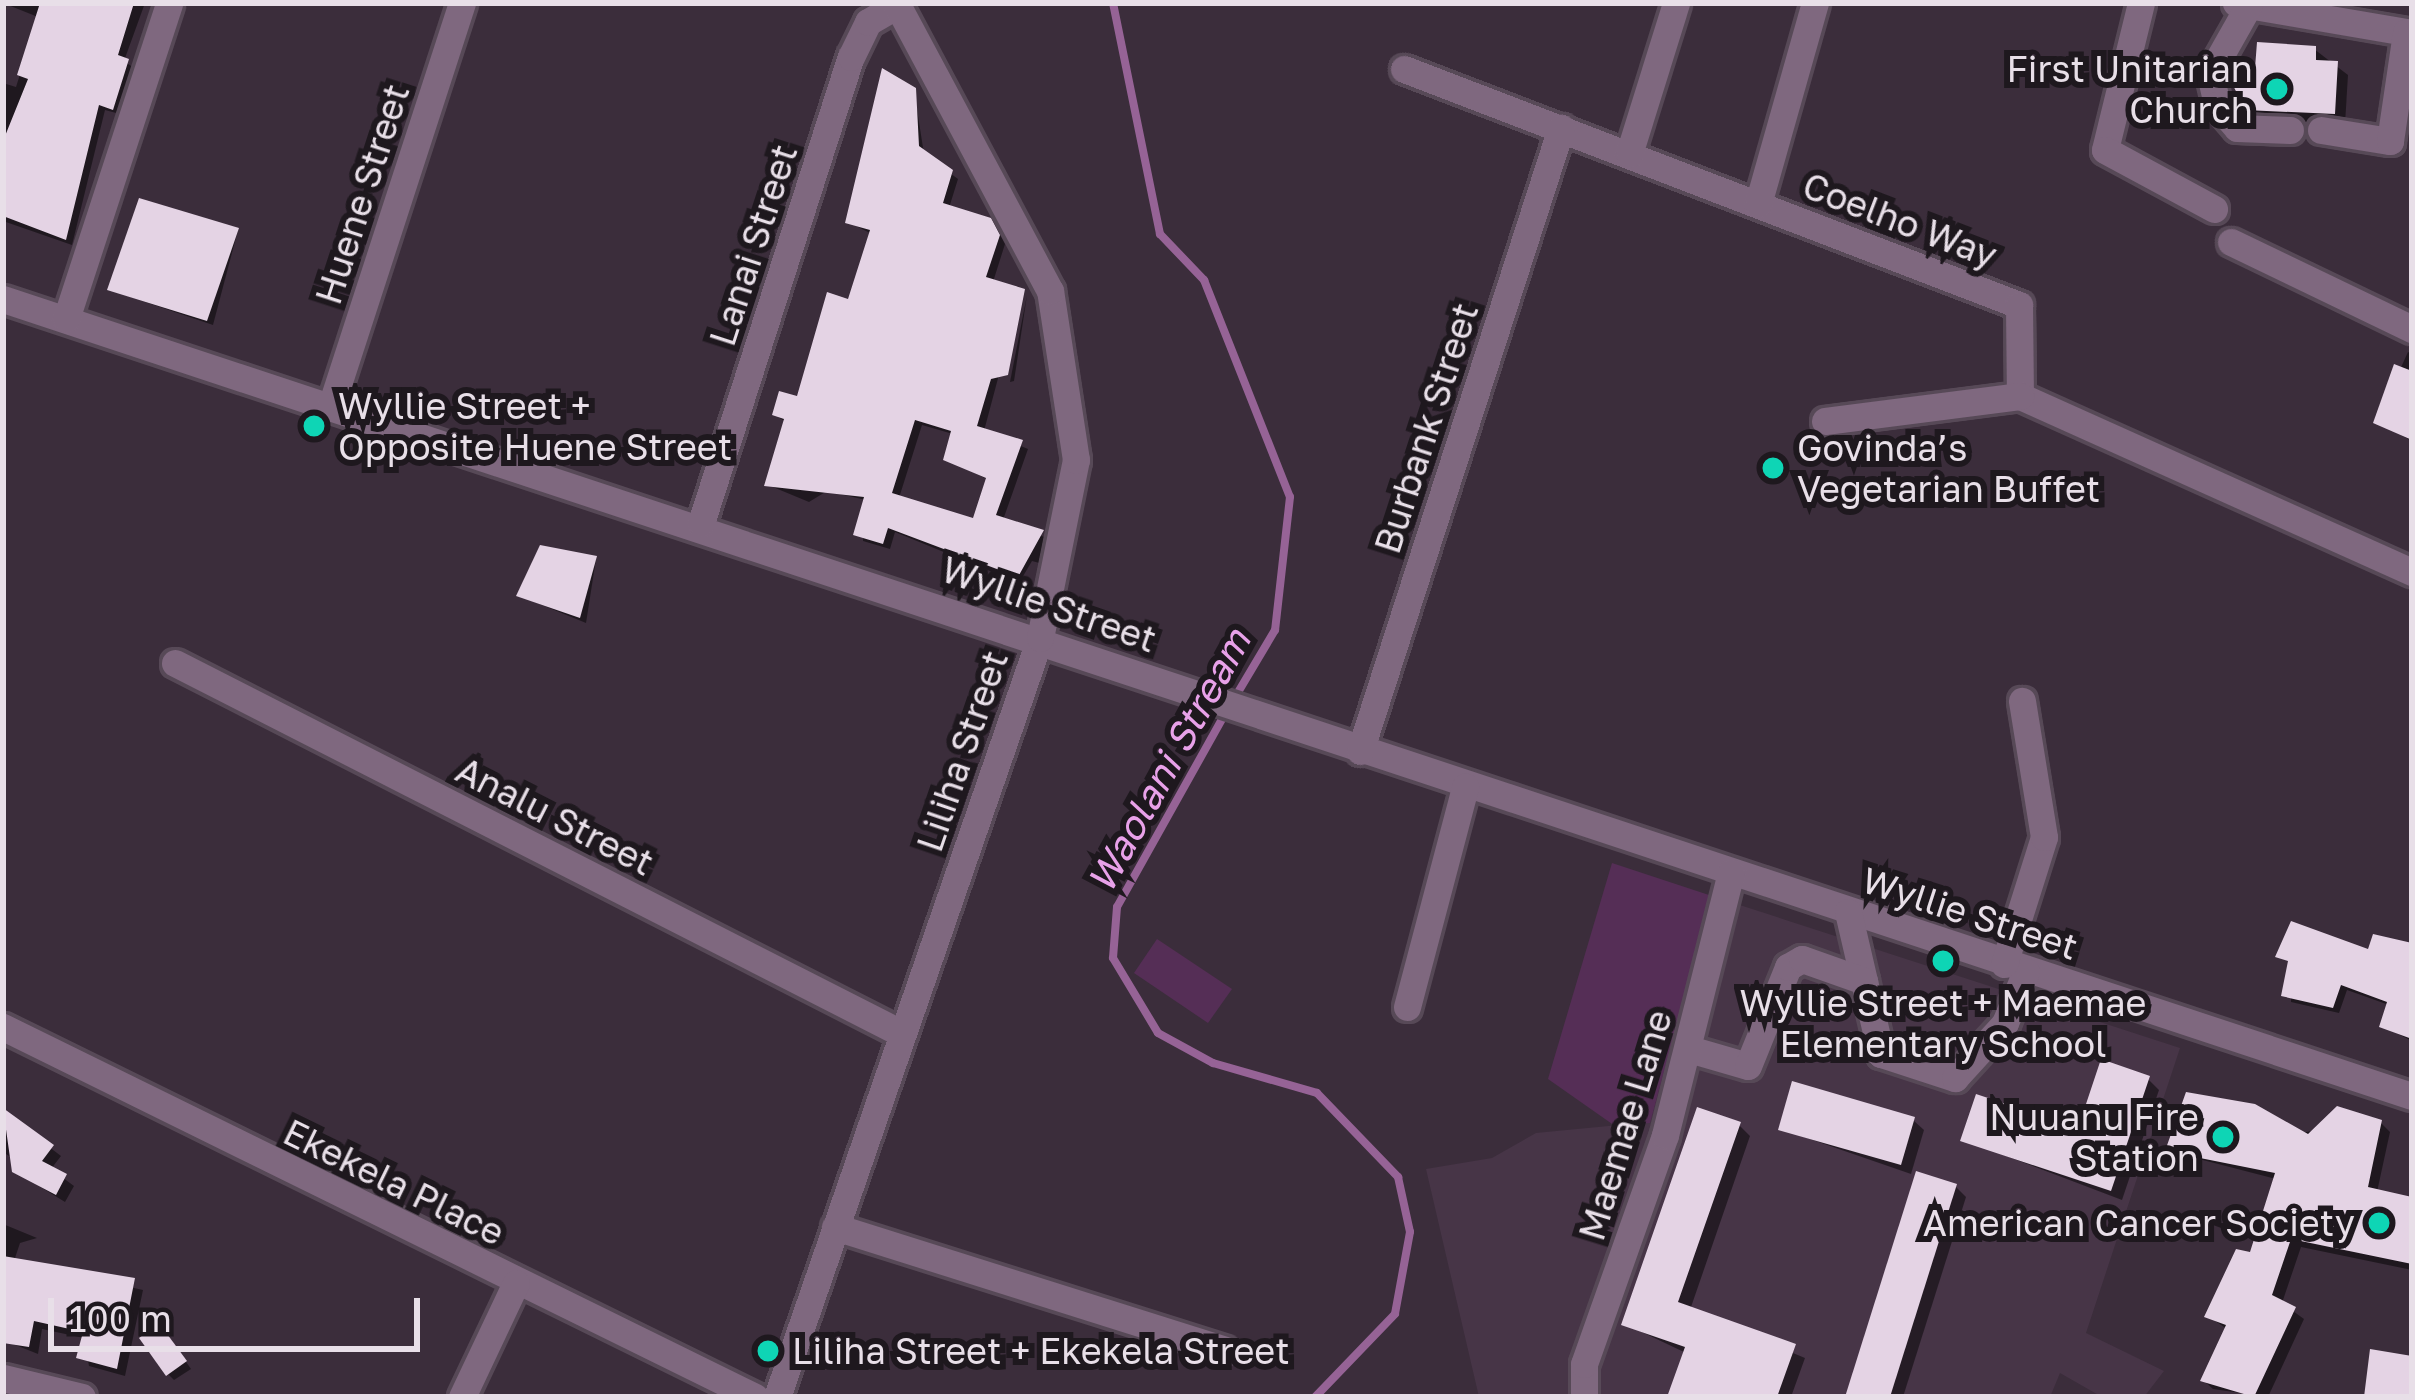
<!DOCTYPE html>
<meta charset="utf-8">
<style>
body{margin:0}
#map{position:relative;width:2415px;height:1400px;overflow:hidden;background:#3b2d3b;font-family:"Golos Text",sans-serif}
div>[style]{position:absolute}
.built>*{inset:0;background:#473547}
.green>*{inset:0;background:#552e56}
.shadow>*{inset:0;background:#0007}
.stream>*{height:8px;margin:-4px;padding:0 4px;transform-origin:4px;border-radius:4px;background:#966396}
.building>*{inset:0;background:#e4d3e4}
.roads{filter:drop-shadow(3px 0 #574957) drop-shadow(-3px 0 #574957) drop-shadow(0 3px #574957) drop-shadow(0 -3px #574957)}
.minor>*{height:27px;margin:-13.5px;padding:0 13.5px;transform-origin:13.5px;border-radius:13.5px;background:#7f687f}
.dots>*{width:33px;height:33px;translate:-50% -50%;box-sizing:border-box;border:6px solid #1e181e;border-radius:50%}
span{translate:-50% -50%;white-space:nowrap;text-align:center;line-height:1.15;-webkit-text-stroke:12px #1e181e;paint-order:stroke}
.poi-label{font-size:36px;color:#e8dfe8}
.right{translate:-100% -50%;text-align:right}
.left{translate:0 -50%;text-align:left}
.street-label{font-size:36px;color:#e8dfe8}
.water-label{font-size:39px;color:#e8a1e9;font-style:italic}
.frame{position:absolute;inset:0;border:6px solid #e8dfe8;pointer-events:none}
.scale{position:absolute;left:48px;top:1298px;width:372px;height:54px;box-sizing:border-box;border:6px solid #e8dfe8;border-top:0;padding-left:15px;font-size:36px;line-height:42px;white-space:nowrap;color:#e8dfe8;-webkit-text-stroke:9px #1e181e;paint-order:stroke}
</style>
<div id="map">
<div class="built">
<i style="clip-path:polygon(1712px 896px,2180px 1048px,2086px 1333px,2164px 1371px,2144px 1397px,2102px 1397px,2060px 1373px,2050px 1397px,1479px 1397px,1426px 1169px,1492px 1158px,1536px 1133px,1650px 1122px)"></i>
</div>
<div class="green">
<i style="clip-path:polygon(1612px 863px,1712px 896px,1650px 1123px,1615px 1126px,1548px 1079px)"></i>
<i style="clip-path:polygon(1157px 939px,1232px 989px,1208px 1023px,1134px 973px)"></i>
</div>
<div class="shadow">
<i style="clip-path:polygon(3px 3px,145px 3px,124px 61px,134px 68px,120px 114px,105px 110px,72px 245px,3px 221px,3px 83px,16px 87px,38px 17px)"></i>
<i style="clip-path:polygon(2314px 49px,2348px 75px,2345px 124px,2259px 120px,2236px 95px,2233px 79px)"></i>
<i style="clip-path:polygon(evenodd,914px 90px,924px 154px,958px 179px,949px 208px,997px 229px,1005px 244px,993px 282px,1021px 292px,984px 431px,1028px 449px,1003px 520px,1049px 539px,1043px 564px,1032px 561px,1019px 583px,895px 532px,890px 549px,863px 541px,866px 500px,827px 491px,809px 502px,768px 485px,786px 422px,775px 415px,799px 400px,850px 302px,872px 234px,848px 222px,914px 90px,922px 425px,953px 434px,946px 459px,989px 480px,975px 521px,899px 498px,922px 425px)"></i>
<i style="clip-path:polygon(238px 230px,213px 325px,110px 290px)"></i>
<i style="clip-path:polygon(1027px 295px,1014px 381px,1010px 382px)"></i>
<i style="clip-path:polygon(2408px 352px,2412px 354px,2412px 441px,2376px 422px)"></i>
<i style="clip-path:polygon(596px 559px,586px 623px,520px 596px)"></i>
<i style="clip-path:polygon(2292px 924px,2370px 952px,2412px 950px,2412px 1041px,2382px 1026px,2389px 1005px,2347px 990px,2339px 1013px,2291px 1002px)"></i>
<i style="clip-path:polygon(2148px 1079px,2159px 1090px,2122px 1200px,1964px 1140px,2080px 1132px)"></i>
<i style="clip-path:polygon(3px 1112px,61px 1156px,51px 1169px,74px 1186px,65px 1202px,16px 1172px,21px 1164px,3px 1152px)"></i>
<i style="clip-path:polygon(1913px 1120px,1924px 1130px,1911px 1174px,1781px 1129px)"></i>
<i style="clip-path:polygon(2380px 1122px,2390px 1132px,2377px 1192px,2412px 1200px,2412px 1270px,2301px 1247px,2282px 1303px,2304px 1319px,2268px 1397px,2213px 1389px,2203px 1380px,2227px 1329px,2208px 1316px,2252px 1255px,2276px 1179px,2168px 1151px)"></i>
<i style="clip-path:polygon(1739px 1125px,1750px 1136px,1690px 1310px,1805px 1358px,1791px 1397px,1670px 1397px,1686px 1353px,1625px 1324px)"></i>
<i style="clip-path:polygon(1955px 1186px,1966px 1197px,1903px 1397px,1848px 1397px)"></i>
<i style="clip-path:polygon(3px 1224px,37px 1238px,20px 1243px,14px 1261px,143px 1290px,125px 1376px,89px 1366px,84px 1338px,42px 1329px,38px 1354px,3px 1340px)"></i>
<i style="clip-path:polygon(166px 1333px,191px 1369px,174px 1380px,168px 1374px)"></i>
</div>
<div class="stream">
<i style="left:1113px;top:3px;width:236px;rotate:78.5deg"></i>
<i style="left:1160px;top:234px;width:64px;rotate:46.3deg"></i>
<i style="left:1204px;top:280px;width:233px;rotate:68.4deg"></i>
<i style="left:1290px;top:497px;width:134px;rotate:96.4deg"></i>
<i style="left:1275px;top:630px;width:80px;rotate:120.7deg"></i>
<i style="left:1226px;top:712px;width:223px;rotate:119.2deg"></i>
<i style="left:1117px;top:907px;width:51px;rotate:94.5deg"></i>
<i style="left:1113px;top:958px;width:87px;rotate:59deg"></i>
<i style="left:1158px;top:1033px;width:63px;rotate:28.6deg"></i>
<i style="left:1213px;top:1063px;width:108px;rotate:16.1deg"></i>
<i style="left:1317px;top:1093px;width:117px;rotate:46deg"></i>
<i style="left:1398px;top:1177px;width:56px;rotate:77.7deg"></i>
<i style="left:1410px;top:1232px;width:83px;rotate:100.4deg"></i>
<i style="left:1395px;top:1314px;width:115px;rotate:133.9deg"></i>
</div>
<div class="building">
<i style="clip-path:polygon(40px 3px,134px 3px,118px 55px,129px 59px,113px 110px,99px 105px,66px 240px,3px 216px,3px 141px,28px 79px,17px 75px)"></i>
<i style="clip-path:polygon(2257px 42px,2316px 46px,2316px 60px,2338px 61px,2335px 114px,2245px 110px,2229px 77px,2255px 68px)"></i>
<i style="clip-path:polygon(evenodd,882px 68px,916px 88px,919px 146px,953px 170px,943px 203px,991px 218px,1000px 235px,986px 277px,1025px 289px,1008px 375px,991px 379px,977px 426px,1023px 440px,996px 515px,1044px 530px,1018px 577px,888px 528px,883px 544px,853px 535px,864px 497px,764px 486px,784px 419px,772px 415px,779px 391px,797px 396px,827px 292px,848px 299px,870px 230px,845px 223px,882px 68px,915px 420px,951px 431px,943px 460px,986px 478px,973px 518px,892px 493px,915px 420px)"></i>
<i style="clip-path:polygon(139px 198px,239px 228px,207px 321px,107px 290px)"></i>
<i style="clip-path:polygon(2394px 364px,2412px 371px,2412px 440px,2373px 423px)"></i>
<i style="clip-path:polygon(540px 545px,597px 556px,580px 618px,516px 596px)"></i>
<i style="clip-path:polygon(2291px 921px,2368px 949px,2373px 934px,2412px 943px,2412px 1039px,2379px 1027px,2387px 1002px,2341px 985px,2333px 1008px,2281px 996px,2288px 961px,2275px 957px)"></i>
<i style="clip-path:polygon(2101px 1059px,2150px 1076px,2111px 1191px,1960px 1141px,1976px 1094px,2078px 1128px)"></i>
<i style="clip-path:polygon(1792px 1081px,1915px 1117px,1901px 1165px,1778px 1130px)"></i>
<i style="clip-path:polygon(2186px 1092px,2255px 1104px,2308px 1134px,2337px 1106px,2382px 1120px,2368px 1187px,2412px 1197px,2412px 1264px,2291px 1239px,2272px 1295px,2296px 1307px,2254px 1397px,2200px 1381px,2226px 1325px,2204px 1317px,2236px 1249px,2250px 1252px,2275px 1173px,2165px 1151px)"></i>
<i style="clip-path:polygon(1697px 1107px,1741px 1122px,1678px 1302px,1796px 1344px,1777px 1397px,1667px 1397px,1685px 1347px,1621px 1325px)"></i>
<i style="clip-path:polygon(3px 1108px,54px 1145px,42px 1161px,67px 1174px,56px 1195px,12px 1172px)"></i>
<i style="clip-path:polygon(1916px 1171px,1957px 1184px,1890px 1397px,1845px 1397px)"></i>
<i style="clip-path:polygon(3px 1256px,135px 1278px,117px 1369px,76px 1358px,83px 1332px,34px 1321px,29px 1347px,3px 1343px)"></i>
<i style="clip-path:polygon(159px 1323px,187px 1361px,166px 1376px,139px 1338px)"></i>
<i style="clip-path:polygon(2370px 1349px,2412px 1356px,2412px 1397px,2364px 1397px)"></i>
</div>
<div class="roads">
<div class="minor">
<i style="left:2141px;top:3px;width:151px;rotate:103.8deg"></i>
<i style="left:2105px;top:150px;width:124px;rotate:28.4deg"></i>
<i style="left:2236px;top:3px;width:179px;rotate:9.7deg"></i>
<i style="left:2249px;top:5px;width:79px;rotate:119.5deg"></i>
<i style="left:2210px;top:74px;width:32px;rotate:77deg"></i>
<i style="left:2217px;top:105px;width:30px;rotate:49deg"></i>
<i style="left:2237px;top:128px;width:53px;rotate:2.2deg"></i>
<i style="left:1404px;top:69px;width:659px;rotate:20.99deg"></i>
<i style="left:2019px;top:305px;width:91px;rotate:89.4deg"></i>
<i style="left:2020px;top:396px;width:430px;rotate:24.2deg"></i>
<i style="left:2321px;top:130px;width:70px;rotate:9.1deg"></i>
<i style="left:2390px;top:141px;width:110px;rotate:-81.6deg"></i>
<i style="left:1629px;top:154px;width:158px;rotate:-72.7deg"></i>
<i style="left:1758px;top:204px;width:209px;rotate:-74.2deg"></i>
<i style="left:2231px;top:242px;width:201px;rotate:25.7deg"></i>
<i style="left:3px;top:299px;width:2537px;rotate:18.31deg"></i>
<i style="left:66px;top:319px;width:332px;rotate:-71.9deg"></i>
<i style="left:331px;top:406px;width:424px;rotate:-72deg"></i>
<i style="left:1825px;top:421px;width:197px;rotate:-7.3deg"></i>
<i style="left:701px;top:523px;width:490px;rotate:-72.2deg"></i>
<i style="left:851px;top:57px;width:39px;rotate:-64deg"></i>
<i style="left:868px;top:22px;width:32px;rotate:-30deg"></i>
<i style="left:175px;top:663px;width:815px;rotate:27.01deg"></i>
<i style="left:1360px;top:751px;width:655px;rotate:-72.12deg"></i>
<i style="left:1848px;top:912px;width:146px;rotate:76.9deg"></i>
<i style="left:1881px;top:1054px;width:78px;rotate:18deg"></i>
<i style="left:1955px;top:1078px;width:74px;rotate:-47.7deg"></i>
<i style="left:2005px;top:1023px;width:56px;rotate:-68deg"></i>
<i style="left:2004px;top:964px;width:133px;rotate:-72.5deg"></i>
<i style="left:2044px;top:837px;width:138px;rotate:-99.2deg"></i>
<i style="left:1407px;top:1007px;width:228px;rotate:-75.2deg"></i>
<i style="left:3px;top:1027px;width:838px;rotate:26.2deg"></i>
<i style="left:1689px;top:1049px;width:61px;rotate:16.1deg"></i>
<i style="left:1748px;top:1066px;width:107px;rotate:-68deg"></i>
<i style="left:1788px;top:967px;width:16px;rotate:-30deg"></i>
<i style="left:1802px;top:959px;width:66px;rotate:19.5deg"></i>
<i style="left:835px;top:1227px;width:408px;rotate:17.5deg"></i>
<i style="left:3px;top:1378px;width:81px;rotate:13.5deg"></i>
<i style="left:462px;top:1397px;width:126px;rotate:-64.7deg"></i>
<i style="left:777px;top:1397px;width:803px;rotate:-70.89deg"></i>
<i style="left:1040px;top:638px;width:182px;rotate:-78.6deg"></i>
<i style="left:1076px;top:460px;width:171px;rotate:-98.7deg"></i>
<i style="left:1050px;top:291px;width:327px;rotate:-118.1deg"></i>
<i style="left:1584px;top:1397px;width:33px;rotate:-90deg"></i>
<i style="left:1584px;top:1364px;width:243px;rotate:-70.5deg"></i>
<i style="left:1665px;top:1135px;width:271px;rotate:-75.9deg"></i>
</div>
</div>
<div class="dots">
<i style="left:2277px;top:89px;background:#0ed5b5"></i>
<i style="left:314px;top:426px;background:#0ed5b5"></i>
<i style="left:1773px;top:468px;background:#0ed5b5"></i>
<i style="left:1943px;top:961px;background:#0ed5b5"></i>
<i style="left:2223px;top:1137px;background:#0ed5b5"></i>
<i style="left:2379px;top:1223px;background:#0ed5b5"></i>
<i style="left:768px;top:1351px;background:#0ed5b5"></i>
</div>
<div class="poi-label">
<span class="right" style="left:2253px;top:89px">First Unitarian<br>Church</span>
<span class="left" style="left:338px;top:426px">Wyllie Street +<br>Opposite Huene Street</span>
<span class="left" style="left:1797px;top:468px">Govinda’s<br>Vegetarian Buffet</span>
<span style="left:1943px;top:1023px">Wyllie Street + Maemae<br>Elementary School</span>
<span class="right" style="left:2199px;top:1137px">Nuuanu Fire<br>Station</span>
<span class="right" style="left:2355px;top:1223px">American Cancer Society</span>
<span class="left" style="left:792px;top:1351px">Liliha Street + Ekekela Street</span>
</div>
<div class="street-label">
<span style="left:362px;top:194px;rotate:-72deg">Huene Street</span>
<span style="left:1900px;top:220px;rotate:21deg">Coelho Way</span>
<span style="left:753px;top:245px;rotate:-72deg">Lanai Street</span>
<span style="left:1426px;top:428px;rotate:-72deg">Burbank Street</span>
<span style="left:1049px;top:604px;rotate:19deg">Wyllie Street</span>
<span style="left:962px;top:751px;rotate:-71deg">Liliha Street</span>
<span style="left:555px;top:816px;rotate:27deg">Analu Street</span>
<span style="left:1970px;top:913px;rotate:18deg">Wyllie Street</span>
<span style="left:1625px;top:1125px;rotate:-73deg">Maemae Lane</span>
<span style="left:394px;top:1182px;rotate:26deg">Ekekela Place</span>
</div>
<div class="water-label">
<span style="left:1169px;top:761px;rotate:-61deg">Waolani Stream</span>
</div>
<div class="frame"></div>
<div class="scale">100 m</div>
</div>
